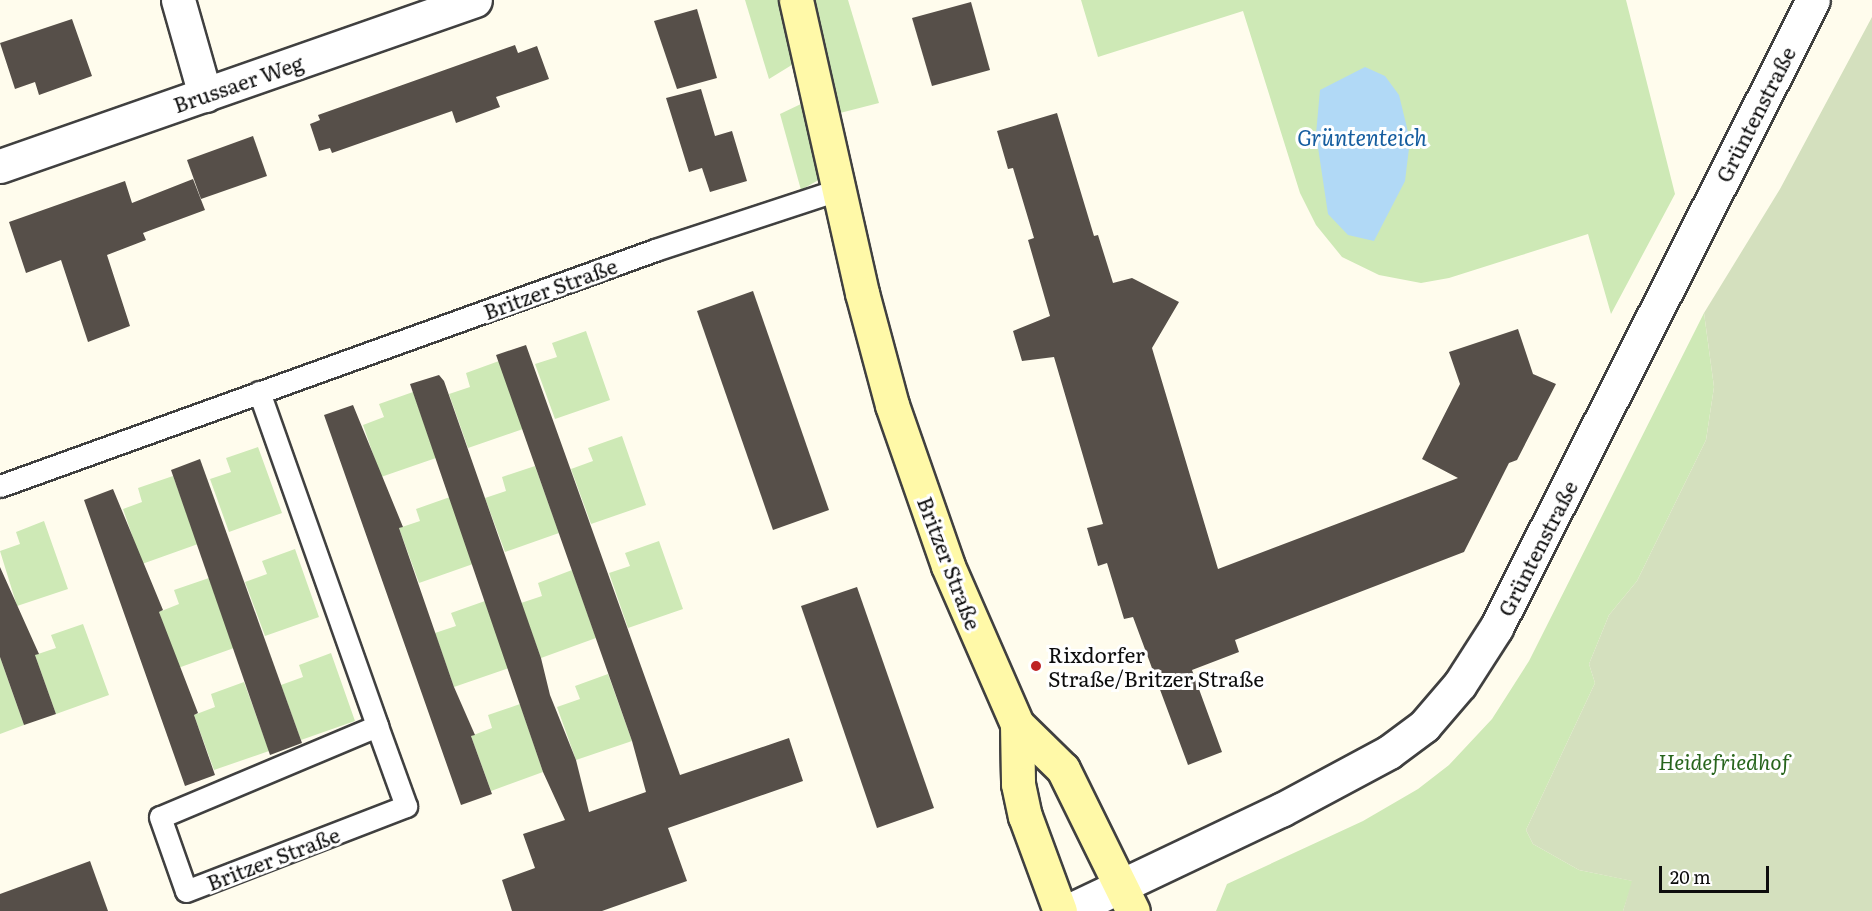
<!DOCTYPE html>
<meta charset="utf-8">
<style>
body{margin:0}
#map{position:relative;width:1872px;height:911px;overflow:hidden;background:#fffced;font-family:Literata,serif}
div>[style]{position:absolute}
.green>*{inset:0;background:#cee9b6}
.cemetery>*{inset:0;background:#d4e0be}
.water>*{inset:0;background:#b1d9f6}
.building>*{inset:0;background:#564f49}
.roads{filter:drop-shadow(2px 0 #404040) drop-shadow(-2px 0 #404040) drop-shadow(0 2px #404040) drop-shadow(0 -2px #404040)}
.service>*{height:21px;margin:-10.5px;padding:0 10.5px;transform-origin:10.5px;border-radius:10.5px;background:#fff}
.minor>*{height:33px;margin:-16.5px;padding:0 16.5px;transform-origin:16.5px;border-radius:16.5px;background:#fff}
.secondary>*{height:33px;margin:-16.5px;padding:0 16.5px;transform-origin:16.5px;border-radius:16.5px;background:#fff9a8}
.dots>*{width:16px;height:16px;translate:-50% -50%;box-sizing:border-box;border:3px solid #fff;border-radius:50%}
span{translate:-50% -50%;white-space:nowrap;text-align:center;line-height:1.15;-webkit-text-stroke:6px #fff;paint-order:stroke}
.street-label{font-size:21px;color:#0d0d0d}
.poi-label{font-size:21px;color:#0d0d0d}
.left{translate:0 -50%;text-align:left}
.park-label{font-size:21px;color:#28651d;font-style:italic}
.water-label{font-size:22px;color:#155d9f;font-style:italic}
.scale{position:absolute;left:1659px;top:866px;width:110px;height:27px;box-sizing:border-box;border:3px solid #0d0d0d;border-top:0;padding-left:8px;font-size:18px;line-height:21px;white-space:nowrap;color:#0d0d0d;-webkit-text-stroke:4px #fff;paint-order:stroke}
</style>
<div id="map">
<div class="green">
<i style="clip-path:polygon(745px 0,779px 0,795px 63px,769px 79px)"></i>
<i style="clip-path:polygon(810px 0,848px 0,879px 103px,840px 113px)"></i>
<i style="clip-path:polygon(1081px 0,1626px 0,1675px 194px,1611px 314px,1588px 234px,1449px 278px,1421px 283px,1379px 275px,1342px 257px,1316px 225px,1300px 193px,1243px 11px,1098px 57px)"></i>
<i style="clip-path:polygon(803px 103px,822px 178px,801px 190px,780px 114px)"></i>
<i style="clip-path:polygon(1704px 313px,1714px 387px,1706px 440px,1637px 581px,1609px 615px,1589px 664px,1595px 683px,1526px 830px,1533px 844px,1579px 870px,1633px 881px,1623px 911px,1216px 911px,1227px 884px,1363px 821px,1418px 789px,1449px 765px,1492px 719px,1529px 661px)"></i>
<i style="clip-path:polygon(586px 331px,610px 400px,555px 419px,535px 364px,557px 357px,552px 343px)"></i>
<i style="clip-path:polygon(499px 361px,523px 429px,468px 448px,449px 394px,470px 387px,466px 373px)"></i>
<i style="clip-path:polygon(413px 392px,436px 458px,381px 477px,363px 425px,384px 417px,379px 404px)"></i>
<i style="clip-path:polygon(622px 436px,646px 505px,591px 524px,571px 469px,593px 461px,588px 448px)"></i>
<i style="clip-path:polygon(258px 447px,282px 513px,229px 532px,210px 479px,231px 472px,226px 458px)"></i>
<i style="clip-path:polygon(535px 466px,559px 533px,505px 552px,485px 498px,506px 491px,502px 477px)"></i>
<i style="clip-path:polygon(173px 476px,198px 544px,142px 564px,123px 509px,142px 502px,138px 488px)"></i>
<i style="clip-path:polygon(450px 497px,473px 564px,419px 583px,399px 528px,420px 521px,416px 509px)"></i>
<i style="clip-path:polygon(44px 521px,68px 589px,17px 606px,0 551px,20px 544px,16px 532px)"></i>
<i style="clip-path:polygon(659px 541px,683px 609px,628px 628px,609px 573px,630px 566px,625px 553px)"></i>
<i style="clip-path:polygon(295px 549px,319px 617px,265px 636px,245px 582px,267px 574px,262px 561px)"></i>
<i style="clip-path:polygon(572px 570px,596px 638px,541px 658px,521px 603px,542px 596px,538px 583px)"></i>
<i style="clip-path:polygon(209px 578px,234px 648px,178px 668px,159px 612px,179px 604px,174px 590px)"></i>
<i style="clip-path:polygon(485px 601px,509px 668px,454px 687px,435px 633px,456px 626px,451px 613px)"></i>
<i style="clip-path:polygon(83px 624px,109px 695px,56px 714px,35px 655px,56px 648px,51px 635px)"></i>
<i style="clip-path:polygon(331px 653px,355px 721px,301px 740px,281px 685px,303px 677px,299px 665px)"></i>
<i style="clip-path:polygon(0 657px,24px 725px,0 734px)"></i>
<i style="clip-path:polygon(608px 674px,632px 741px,576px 760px,557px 707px,580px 699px,575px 686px)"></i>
<i style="clip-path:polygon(244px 682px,269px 751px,214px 770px,194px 715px,215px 707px,211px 694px)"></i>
<i style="clip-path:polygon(520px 704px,543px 772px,491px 791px,471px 736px,492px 728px,488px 715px)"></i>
</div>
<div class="cemetery">
<i style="clip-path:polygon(1872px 17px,1872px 911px,1623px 911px,1632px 881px,1579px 870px,1533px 844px,1526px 830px,1595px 683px,1589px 664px,1609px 615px,1637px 581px,1706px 440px,1714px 387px,1704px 313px,1780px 189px)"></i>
</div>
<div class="water">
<i style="clip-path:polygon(1365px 67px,1385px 76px,1399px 95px,1410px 140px,1405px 181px,1374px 241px,1348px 235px,1328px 214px,1316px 134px,1320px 90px)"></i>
</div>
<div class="building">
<i style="clip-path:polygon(971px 2px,990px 70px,932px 86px,912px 18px)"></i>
<i style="clip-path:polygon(697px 9px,717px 78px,677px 89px,654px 21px)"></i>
<i style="clip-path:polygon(72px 19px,92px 76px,39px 95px,35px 82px,15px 89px,0 43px)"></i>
<i style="clip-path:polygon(515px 45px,518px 53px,537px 46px,549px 79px,496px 97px,500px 107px,456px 123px,452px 111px,332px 153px,330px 148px,319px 151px,310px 124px,320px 120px,318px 115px)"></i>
<i style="clip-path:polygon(701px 89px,715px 136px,732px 131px,747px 181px,710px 192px,702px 168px,689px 172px,666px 98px)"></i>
<i style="clip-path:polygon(1057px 113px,1094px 236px,1098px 235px,1113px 283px,1132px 278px,1179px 302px,1152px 348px,1218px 569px,1458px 478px,1422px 459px,1460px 384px,1449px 352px,1518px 329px,1533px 374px,1556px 384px,1517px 460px,1509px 463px,1464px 552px,1235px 640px,1239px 652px,1192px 670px,1222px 752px,1188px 765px,1133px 617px,1124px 619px,1107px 563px,1098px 566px,1087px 528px,1103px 524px,1054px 357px,1022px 361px,1013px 331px,1050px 316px,1028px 240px,1034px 238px,1013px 168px,1008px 169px,997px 131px)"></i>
<i style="clip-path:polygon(253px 136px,267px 176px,201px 199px,187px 160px)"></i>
<i style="clip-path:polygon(193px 179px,205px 210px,143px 233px,146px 240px,107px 255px,130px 326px,88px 342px,61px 260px,26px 273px,9px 222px,125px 181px,132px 203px)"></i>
<i style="clip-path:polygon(753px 291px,829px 510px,773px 530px,697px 311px)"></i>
<i style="clip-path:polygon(526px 345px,680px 775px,789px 738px,803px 781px,668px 828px,687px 881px,602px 911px,512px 911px,502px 880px,535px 868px,523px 834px,565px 820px,543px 772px,410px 384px,439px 375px,444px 381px,541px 658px,550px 695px,576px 760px,589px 812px,646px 792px,632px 741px,496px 355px)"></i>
<i style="clip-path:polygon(353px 405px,403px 527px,399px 528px,454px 687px,475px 735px,471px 736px,492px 794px,461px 805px,324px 415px)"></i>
<i style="clip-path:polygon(200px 459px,302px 743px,270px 755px,171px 470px)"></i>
<i style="clip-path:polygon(113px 489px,163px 610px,159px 612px,198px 713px,194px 715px,215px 775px,185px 786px,84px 500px)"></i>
<i style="clip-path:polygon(0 567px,39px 654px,35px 655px,56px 714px,24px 725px,0 657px)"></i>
<i style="clip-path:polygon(857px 587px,934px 808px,877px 828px,801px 606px)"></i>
<i style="clip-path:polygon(90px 861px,108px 911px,0 911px,0 894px)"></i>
</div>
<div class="roads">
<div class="service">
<i style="left:259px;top:392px;width:354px;rotate:70.5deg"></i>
<i style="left:377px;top:726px;width:235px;rotate:157.2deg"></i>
<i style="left:160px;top:817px;width:78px;rotate:70.6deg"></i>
<i style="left:186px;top:891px;width:236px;rotate:-21.1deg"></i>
<i style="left:406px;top:806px;width:85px;rotate:-109.9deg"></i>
<i style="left:0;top:486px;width:696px;rotate:-19.81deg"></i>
<i style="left:655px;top:250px;width:196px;rotate:-18.2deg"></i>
</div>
<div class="minor">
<i style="left:178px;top:0;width:99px;rotate:74.1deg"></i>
<i style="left:0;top:166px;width:503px;rotate:-19.26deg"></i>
<i style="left:1068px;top:911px;width:236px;rotate:-25.4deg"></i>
<i style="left:1281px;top:810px;width:123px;rotate:-28.2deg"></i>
<i style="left:1389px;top:752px;width:44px;rotate:-36.6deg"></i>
<i style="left:1424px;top:726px;width:55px;rotate:-49.4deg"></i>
<i style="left:1460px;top:684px;width:67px;rotate:-57.3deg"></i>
<i style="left:1496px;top:628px;width:703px;rotate:-63.22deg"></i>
</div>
<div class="secondary">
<i style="left:796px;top:0;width:300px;rotate:77.3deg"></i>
<i style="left:862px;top:293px;width:116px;rotate:75deg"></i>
<i style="left:892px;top:405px;width:170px;rotate:70.8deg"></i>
<i style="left:948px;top:566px;width:172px;rotate:66.4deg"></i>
<i style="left:1017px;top:724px;width:60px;rotate:89deg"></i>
<i style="left:1018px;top:784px;width:33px;rotate:78deg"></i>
<i style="left:1025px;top:816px;width:101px;rotate:69.8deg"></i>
<i style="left:1017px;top:724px;width:64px;rotate:44.4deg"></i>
<i style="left:1063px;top:769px;width:158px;rotate:63.8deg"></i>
</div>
</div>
<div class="dots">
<i style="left:1036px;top:666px;background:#be2424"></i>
</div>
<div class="street-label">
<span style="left:238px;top:83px;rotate:-19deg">Brussaer Weg</span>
<span style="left:1755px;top:114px;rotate:-63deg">Grüntenstraße</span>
<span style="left:550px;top:288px;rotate:-20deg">Britzer Straße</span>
<span style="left:1537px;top:548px;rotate:-63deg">Grüntenstraße</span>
<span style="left:950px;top:563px;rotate:69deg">Britzer Straße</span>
<span style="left:273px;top:858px;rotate:-21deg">Britzer Straße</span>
</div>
<div class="poi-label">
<span class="left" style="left:1048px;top:666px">Rixdorfer<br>Straße/Britzer Straße</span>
</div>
<div class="park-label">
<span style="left:1724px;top:761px">Heidefriedhof</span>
</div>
<div class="water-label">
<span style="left:1362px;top:137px">Grüntenteich</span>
</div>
<div class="scale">20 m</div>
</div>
